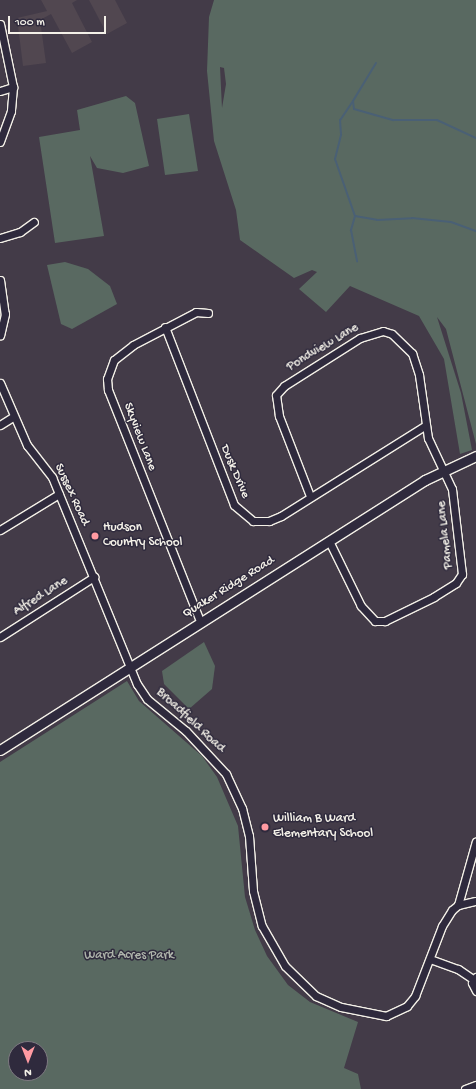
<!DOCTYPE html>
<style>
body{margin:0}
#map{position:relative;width:476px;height:1089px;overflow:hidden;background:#433b48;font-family:"Gochi Hand",sans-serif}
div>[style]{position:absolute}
.built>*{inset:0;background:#514750}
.green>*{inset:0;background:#596961}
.stream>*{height:2px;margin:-1px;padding:0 1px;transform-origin:1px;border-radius:1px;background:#4a6075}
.roads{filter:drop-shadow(1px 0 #f4f1e8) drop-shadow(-1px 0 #f4f1e8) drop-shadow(0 1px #f4f1e8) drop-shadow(0 -1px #f4f1e8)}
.street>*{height:7px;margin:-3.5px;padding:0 3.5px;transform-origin:3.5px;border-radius:3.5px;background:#2f2a3d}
.secondary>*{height:9px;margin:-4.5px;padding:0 4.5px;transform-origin:4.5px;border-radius:4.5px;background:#2f2a3d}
.dots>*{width:11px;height:11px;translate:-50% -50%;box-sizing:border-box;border:2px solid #2f2a3d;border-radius:50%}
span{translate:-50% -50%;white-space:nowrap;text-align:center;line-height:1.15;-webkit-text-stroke:3px #2f2a3d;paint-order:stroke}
.street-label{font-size:13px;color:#f4f1e8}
.poi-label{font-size:13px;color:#f4f1e8}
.left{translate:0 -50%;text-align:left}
.park-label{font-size:13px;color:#aeb4ab}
.north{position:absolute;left:8px;top:1041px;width:40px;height:40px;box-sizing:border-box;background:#2f2a3d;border:1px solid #7e7a81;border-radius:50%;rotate:180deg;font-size:11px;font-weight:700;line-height:16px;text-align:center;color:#f4f1e8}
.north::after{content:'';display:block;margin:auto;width:14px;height:18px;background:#ff9aa2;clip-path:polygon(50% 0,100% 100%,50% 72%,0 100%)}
.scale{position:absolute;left:8px;top:16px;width:98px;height:18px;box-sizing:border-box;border:2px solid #f4f1e8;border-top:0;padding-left:5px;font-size:12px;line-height:14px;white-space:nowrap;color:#f4f1e8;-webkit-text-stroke:3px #2f2a3d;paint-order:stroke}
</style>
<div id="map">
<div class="built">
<i style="clip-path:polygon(41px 0,77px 0,72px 3px,92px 42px,72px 53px,51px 14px,40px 20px,46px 63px,23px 66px,17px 18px,47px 11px)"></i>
<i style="clip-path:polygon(89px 0,115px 0,127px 23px,107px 34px)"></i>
</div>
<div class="green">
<i style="clip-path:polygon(evenodd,214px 0,476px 0,476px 444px,446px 329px,437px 317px,461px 393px,472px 450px,460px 454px,444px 359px,419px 316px,350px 286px,326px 312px,299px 289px,317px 272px,312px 270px,294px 278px,240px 240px,236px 210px,214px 141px,207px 71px,209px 17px,214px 0,220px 67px,224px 68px,226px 84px,222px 108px,220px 67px)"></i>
<i style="clip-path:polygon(126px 96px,135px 103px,149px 166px,123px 173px,97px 168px,90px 156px,104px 236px,55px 243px,39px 137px,80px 130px,77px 110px)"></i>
<i style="clip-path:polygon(189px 114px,198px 171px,165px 175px,157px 119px)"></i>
<i style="clip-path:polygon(65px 262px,88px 269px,110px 286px,117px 304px,72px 329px,61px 324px,47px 265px)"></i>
<i style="clip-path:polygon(204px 642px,215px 666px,212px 689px,189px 709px,164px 684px,162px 671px)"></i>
<i style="clip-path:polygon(evenodd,127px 681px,139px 701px,202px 756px,217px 777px,238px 826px,245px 897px,255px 930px,267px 956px,288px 985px,310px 1002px,358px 1022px,344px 1068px,358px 1074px,361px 1089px,0 1089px,0 762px,127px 681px,16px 1049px,40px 1049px,40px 1073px,16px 1073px,16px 1049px)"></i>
</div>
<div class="stream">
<i style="left:376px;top:63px;width:44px;rotate:121.2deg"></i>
<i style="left:353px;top:101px;width:8px;rotate:83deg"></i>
<i style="left:354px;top:109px;width:41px;rotate:15.8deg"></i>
<i style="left:393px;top:120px;width:44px"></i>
<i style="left:437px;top:120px;width:43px;rotate:24.8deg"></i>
<i style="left:353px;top:101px;width:23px;rotate:124deg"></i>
<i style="left:340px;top:120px;width:15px;rotate:86deg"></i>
<i style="left:341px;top:135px;width:25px;rotate:104deg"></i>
<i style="left:335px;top:159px;width:60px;rotate:70.7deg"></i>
<i style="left:355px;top:216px;width:22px;rotate:10deg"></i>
<i style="left:377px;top:220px;width:35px;rotate:-3deg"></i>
<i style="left:412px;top:218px;width:39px;rotate:6deg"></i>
<i style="left:451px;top:222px;width:27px;rotate:20deg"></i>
<i style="left:355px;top:216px;width:15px;rotate:106deg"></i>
<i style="left:351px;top:230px;width:32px;rotate:79deg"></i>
</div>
<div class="roads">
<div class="street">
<i style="left:0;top:24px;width:64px;rotate:78.3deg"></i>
<i style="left:13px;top:87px;width:24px;rotate:95deg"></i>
<i style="left:11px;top:111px;width:33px;rotate:110deg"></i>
<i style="left:0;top:91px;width:14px;rotate:-17deg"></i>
<i style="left:0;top:238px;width:21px;rotate:-17deg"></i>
<i style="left:20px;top:232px;width:17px;rotate:-36deg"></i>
<i style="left:0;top:280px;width:34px;rotate:82deg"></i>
<i style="left:5px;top:314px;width:22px;rotate:103deg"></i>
<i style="left:165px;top:327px;width:191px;rotate:68.8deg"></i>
<i style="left:234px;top:505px;width:25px;rotate:40deg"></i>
<i style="left:253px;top:521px;width:16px"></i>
<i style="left:269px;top:521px;width:13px;rotate:-23deg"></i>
<i style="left:281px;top:516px;width:171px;rotate:-32.1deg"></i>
<i style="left:0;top:383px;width:68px;rotate:66.5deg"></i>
<i style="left:27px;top:445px;width:41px;rotate:52deg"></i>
<i style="left:52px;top:477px;width:224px;rotate:67.7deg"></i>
<i style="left:137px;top:684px;width:18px;rotate:56deg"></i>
<i style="left:147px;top:699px;width:50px;rotate:39.4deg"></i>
<i style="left:186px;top:731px;width:59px;rotate:47.1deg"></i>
<i style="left:226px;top:774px;width:38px;rotate:65deg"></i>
<i style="left:242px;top:808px;width:29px;rotate:76deg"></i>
<i style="left:249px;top:836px;width:55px;rotate:85.8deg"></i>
<i style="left:253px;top:891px;width:36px;rotate:76deg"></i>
<i style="left:262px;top:926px;width:46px;rotate:60.1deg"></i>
<i style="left:285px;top:966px;width:43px;rotate:44.1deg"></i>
<i style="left:316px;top:996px;width:27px;rotate:24deg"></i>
<i style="left:341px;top:1007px;width:46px;rotate:11.3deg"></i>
<i style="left:386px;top:1016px;width:23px;rotate:-25deg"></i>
<i style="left:407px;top:1006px;width:13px;rotate:-51deg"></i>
<i style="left:415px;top:996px;width:75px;rotate:-68.9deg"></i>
<i style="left:442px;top:926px;width:19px;rotate:-58deg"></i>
<i style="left:452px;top:910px;width:8px;rotate:-40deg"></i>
<i style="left:458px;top:905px;width:18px;rotate:-13deg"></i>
<i style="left:0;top:425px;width:15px;rotate:-32deg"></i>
<i style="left:310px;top:496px;width:86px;rotate:-111.2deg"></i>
<i style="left:279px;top:416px;width:21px;rotate:-98deg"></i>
<i style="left:276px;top:395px;width:12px;rotate:-48deg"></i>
<i style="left:284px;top:386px;width:90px;rotate:-32.3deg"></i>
<i style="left:360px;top:338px;width:24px;rotate:-17deg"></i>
<i style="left:383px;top:331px;width:9px;rotate:18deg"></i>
<i style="left:392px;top:334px;width:28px;rotate:44deg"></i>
<i style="left:412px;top:353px;width:23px;rotate:72deg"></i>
<i style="left:419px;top:375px;width:64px;rotate:81.9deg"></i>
<i style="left:428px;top:438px;width:56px;rotate:64.8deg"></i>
<i style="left:452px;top:489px;width:86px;rotate:83.3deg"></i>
<i style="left:462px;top:574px;width:11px;rotate:124deg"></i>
<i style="left:456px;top:583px;width:26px;rotate:148deg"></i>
<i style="left:434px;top:597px;width:55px;rotate:153.9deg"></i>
<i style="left:385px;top:621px;width:10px;rotate:180deg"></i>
<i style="left:375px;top:621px;width:21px;rotate:-133deg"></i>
<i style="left:361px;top:606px;width:72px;rotate:-116.2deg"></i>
<i style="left:0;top:530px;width:69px;rotate:-31.4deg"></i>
<i style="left:200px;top:621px;width:249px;rotate:-111.7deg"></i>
<i style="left:108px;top:390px;width:11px;rotate:-95deg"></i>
<i style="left:107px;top:379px;width:20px;rotate:-70deg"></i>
<i style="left:114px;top:360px;width:24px;rotate:-38deg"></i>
<i style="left:133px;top:345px;width:71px;rotate:-27.6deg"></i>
<i style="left:196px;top:312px;width:12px;rotate:5deg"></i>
<i style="left:0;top:637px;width:112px;rotate:-32.6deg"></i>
<i style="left:458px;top:905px;width:66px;rotate:-74.3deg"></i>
<i style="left:430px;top:959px;width:30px;rotate:20deg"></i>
<i style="left:458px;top:969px;width:18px;rotate:34deg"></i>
<i style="left:476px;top:977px;width:7px;rotate:124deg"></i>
<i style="left:472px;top:983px;width:9px;rotate:63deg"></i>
<i style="left:465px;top:1089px;width:12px;rotate:-20deg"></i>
</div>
<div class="secondary">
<i style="left:0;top:750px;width:504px;rotate:-32.43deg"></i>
<i style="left:425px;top:480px;width:56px;rotate:-25.2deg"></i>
</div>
</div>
<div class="dots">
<i style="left:95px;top:536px;background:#ff9aa2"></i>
<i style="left:265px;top:827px;background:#ff9aa2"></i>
</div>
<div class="street-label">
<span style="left:323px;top:348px;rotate:-31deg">Pondview Lane</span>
<span style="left:139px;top:437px;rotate:69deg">Skyview Lane</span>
<span style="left:234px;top:472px;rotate:67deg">Dusk Drive</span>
<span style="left:71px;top:495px;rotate:65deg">Sussex Road</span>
<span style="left:446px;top:535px;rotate:-96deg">Pamela Lane</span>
<span style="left:229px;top:588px;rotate:-32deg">Quaker Ridge Road</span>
<span style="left:41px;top:597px;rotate:-33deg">Alfred Lane</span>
<span style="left:190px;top:721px;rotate:43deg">Broadfield Road</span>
</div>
<div class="poi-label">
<span class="left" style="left:103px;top:536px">Hudson<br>Country School</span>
<span class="left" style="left:273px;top:827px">William B Ward<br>Elementary School</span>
</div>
<div class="park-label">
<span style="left:129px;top:956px">Ward Acres Park</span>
</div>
<div class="north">N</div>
<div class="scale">100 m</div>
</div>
